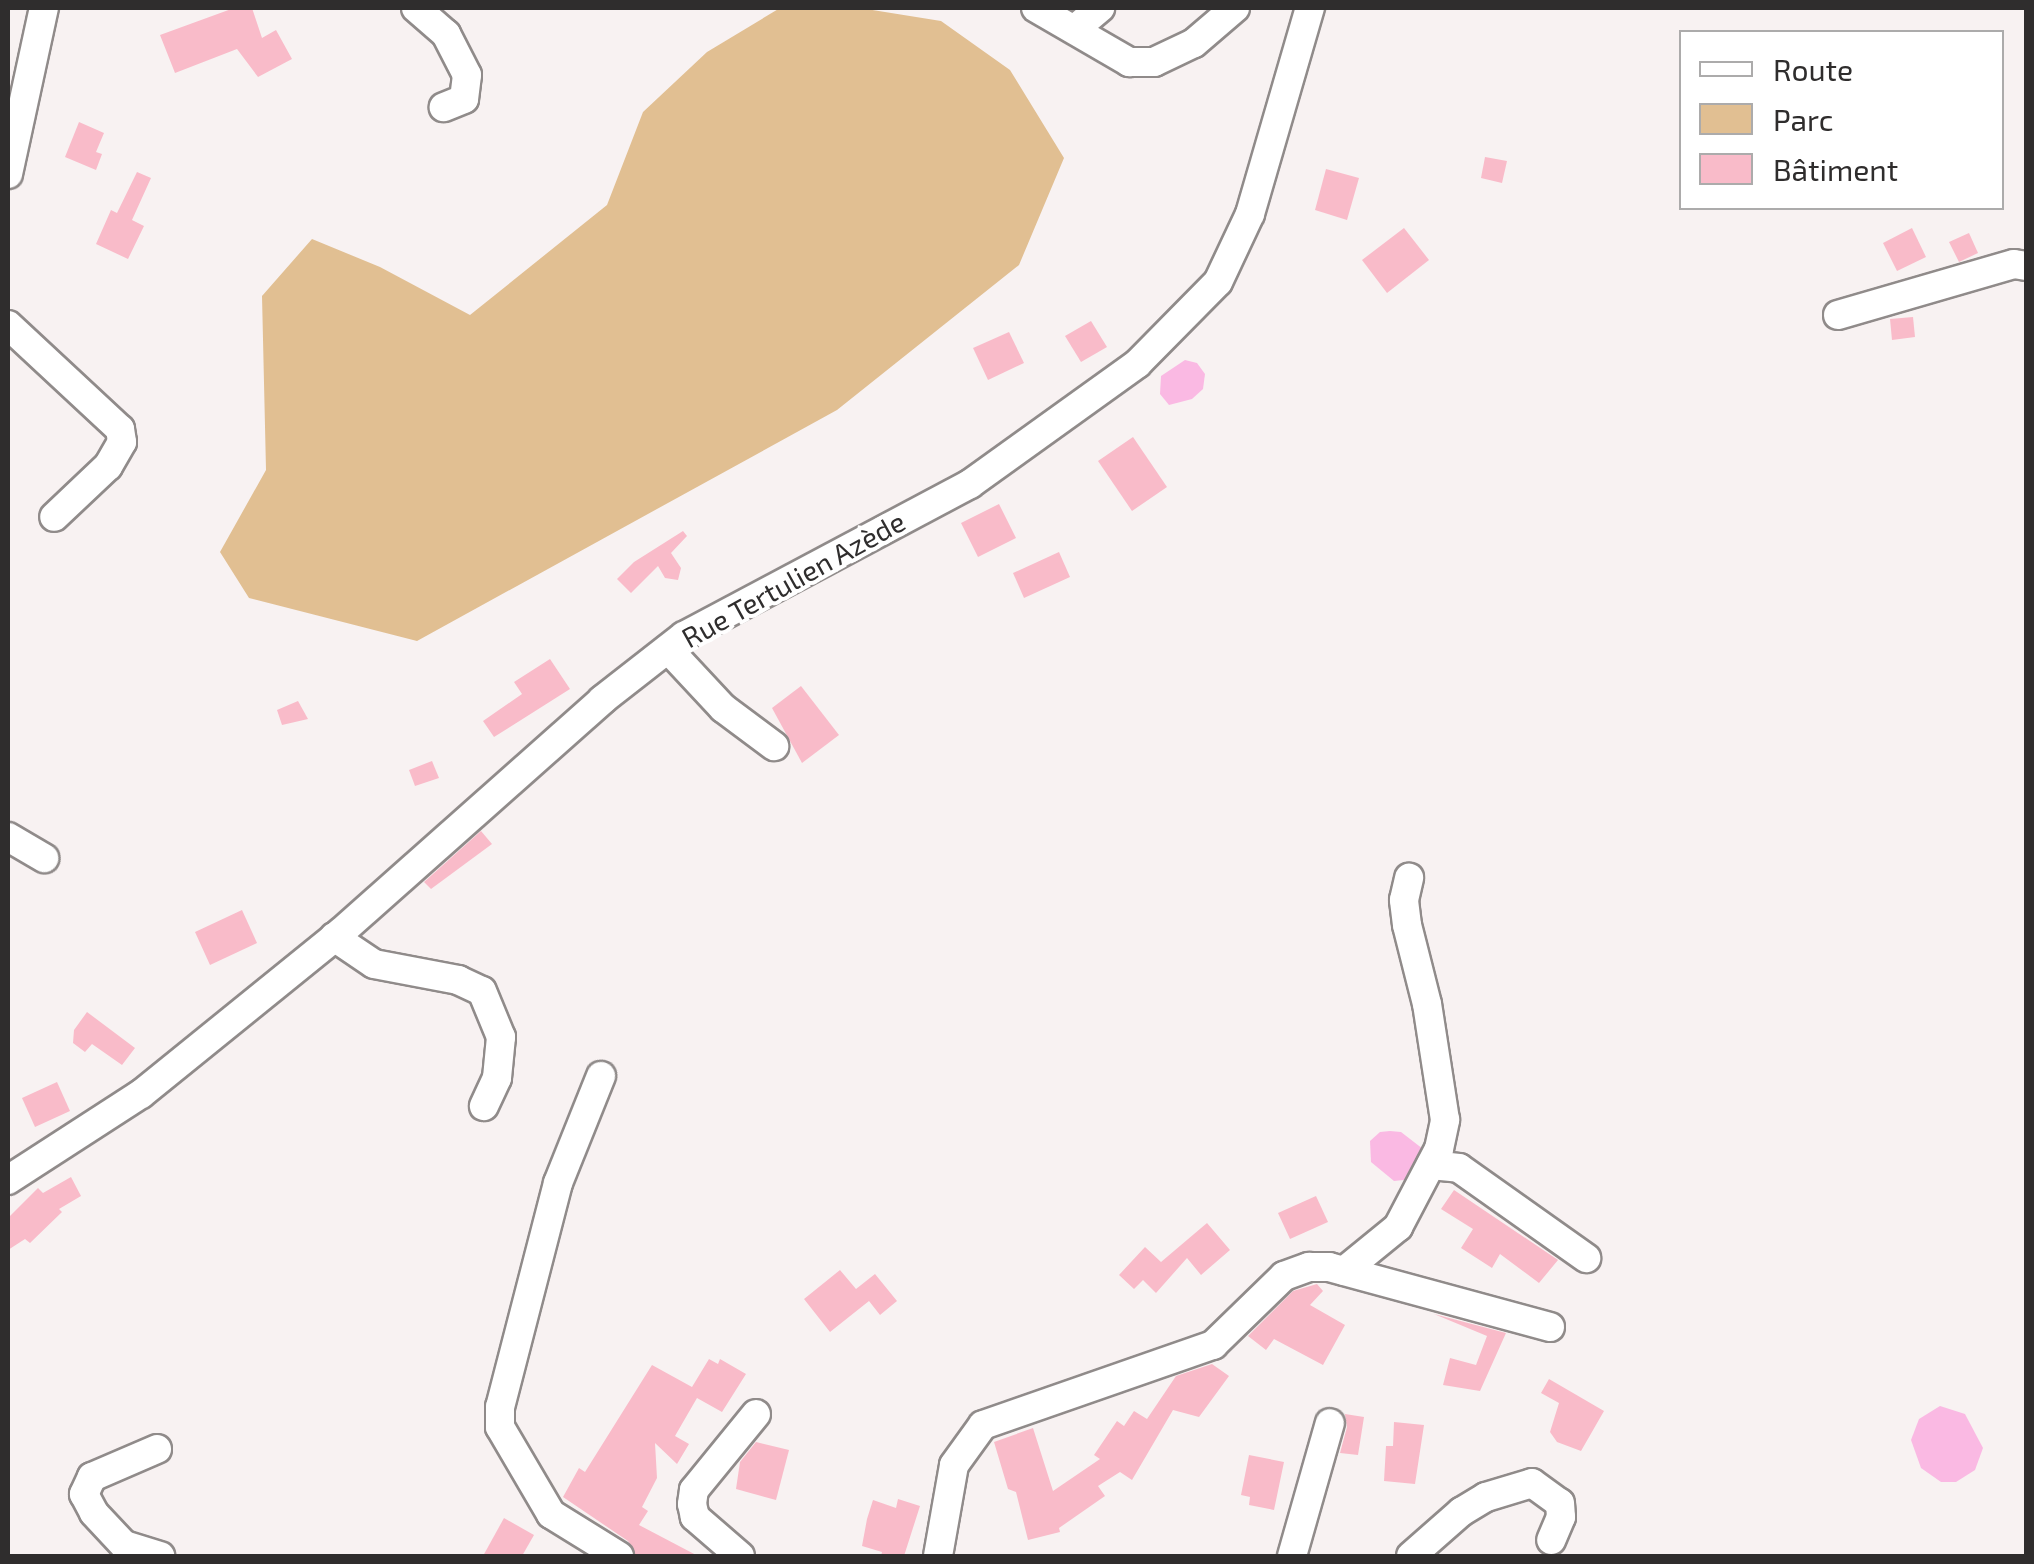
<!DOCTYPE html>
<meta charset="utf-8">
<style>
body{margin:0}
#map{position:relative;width:2034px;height:1564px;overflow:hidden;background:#f8f2f2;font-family:"Exo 2",sans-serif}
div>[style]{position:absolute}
.green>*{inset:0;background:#e1bf92}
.water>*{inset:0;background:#fab9e3}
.building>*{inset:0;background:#f9bbc9}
.roads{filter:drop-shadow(2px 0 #908b8a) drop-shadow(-2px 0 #908b8a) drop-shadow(0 2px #908b8a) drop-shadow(0 -2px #908b8a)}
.minor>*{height:28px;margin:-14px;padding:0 14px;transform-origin:14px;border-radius:14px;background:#fff}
span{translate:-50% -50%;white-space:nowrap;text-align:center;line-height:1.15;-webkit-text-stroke:8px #fff;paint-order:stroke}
.street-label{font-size:28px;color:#2f2d2d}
.frame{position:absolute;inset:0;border:10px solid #2f2d2d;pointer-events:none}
.legend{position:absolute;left:1679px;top:30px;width:325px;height:180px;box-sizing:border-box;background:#fff;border:2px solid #acabab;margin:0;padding:12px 18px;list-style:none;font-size:30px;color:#2f2d2d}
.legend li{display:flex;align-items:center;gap:20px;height:50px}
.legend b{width:50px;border:2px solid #acabab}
</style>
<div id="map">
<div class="green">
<i style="clip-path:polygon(780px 8px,860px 8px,941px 21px,1010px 70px,1064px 158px,1019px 265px,837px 410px,417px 641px,249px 598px,220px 552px,266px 470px,262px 296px,312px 239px,380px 267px,470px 315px,607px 205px,643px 112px,707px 52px)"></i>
</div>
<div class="water">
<i style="clip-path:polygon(1185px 360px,1197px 363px,1205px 374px,1203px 389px,1192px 399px,1169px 405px,1160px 394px,1161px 376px)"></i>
<i style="clip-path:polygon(1390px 1131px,1401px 1132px,1423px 1149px,1426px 1156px,1413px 1179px,1394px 1181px,1371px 1162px,1370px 1141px,1380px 1132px)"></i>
<i style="clip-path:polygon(1940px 1406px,1965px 1414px,1983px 1448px,1975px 1470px,1956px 1482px,1941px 1482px,1921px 1468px,1911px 1440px,1919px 1419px)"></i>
</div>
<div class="building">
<i style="clip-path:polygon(234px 8px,252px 8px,262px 38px,276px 30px,292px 59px,258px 77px,237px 49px,175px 73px,160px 35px)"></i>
<i style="clip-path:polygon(79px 122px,104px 133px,96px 152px,102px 154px,96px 170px,65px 157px)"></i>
<i style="clip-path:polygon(1485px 157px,1507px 161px,1502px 183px,1481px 178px)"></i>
<i style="clip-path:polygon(1326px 169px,1359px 178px,1347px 220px,1315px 210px)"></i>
<i style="clip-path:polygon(137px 172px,151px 178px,132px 220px,144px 226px,128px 259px,96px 244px,111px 210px,117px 213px)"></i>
<i style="clip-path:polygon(1404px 228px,1429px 260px,1387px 293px,1362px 260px)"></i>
<i style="clip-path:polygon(1912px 228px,1926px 257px,1897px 271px,1883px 243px)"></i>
<i style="clip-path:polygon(1969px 233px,1978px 253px,1959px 262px,1949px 242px)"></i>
<i style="clip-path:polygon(1913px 317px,1915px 337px,1892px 340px,1890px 319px)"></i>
<i style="clip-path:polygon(1091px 321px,1107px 347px,1081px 362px,1065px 336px)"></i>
<i style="clip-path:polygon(1009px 332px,1024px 363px,988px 380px,973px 348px)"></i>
<i style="clip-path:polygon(1133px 437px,1167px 487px,1132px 511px,1098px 461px)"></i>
<i style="clip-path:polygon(999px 504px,1016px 538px,978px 557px,961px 523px)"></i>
<i style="clip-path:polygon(683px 531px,687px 536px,671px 553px,681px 568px,678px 580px,665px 578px,658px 566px,631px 593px,617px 579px,634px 562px)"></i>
<i style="clip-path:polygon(1059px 552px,1070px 577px,1024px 598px,1013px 573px)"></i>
<i style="clip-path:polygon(550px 659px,570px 689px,494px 737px,483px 721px,522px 694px,514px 682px)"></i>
<i style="clip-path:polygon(801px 686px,839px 735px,802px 763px,772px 708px)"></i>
<i style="clip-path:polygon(298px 701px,308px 719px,282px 725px,277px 710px)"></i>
<i style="clip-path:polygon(432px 761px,439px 778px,415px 786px,409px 770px)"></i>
<i style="clip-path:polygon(481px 831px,492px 844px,431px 889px,424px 882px)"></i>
<i style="clip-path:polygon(242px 910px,257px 943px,210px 965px,195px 932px)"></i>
<i style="clip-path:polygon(87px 1012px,135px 1048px,122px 1065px,92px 1044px,85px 1052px,73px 1043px,74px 1030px)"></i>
<i style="clip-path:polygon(57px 1082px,70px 1111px,35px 1127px,22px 1098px)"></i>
<i style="clip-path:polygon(71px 1177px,81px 1196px,59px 1209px,62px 1212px,30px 1243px,25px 1239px,8px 1250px,8px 1218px,38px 1188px,43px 1193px)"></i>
<i style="clip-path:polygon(1454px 1190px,1558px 1260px,1539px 1283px,1500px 1254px,1492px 1268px,1461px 1248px,1473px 1229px,1441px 1209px)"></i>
<i style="clip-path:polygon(1316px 1196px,1328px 1222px,1290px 1239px,1278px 1213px)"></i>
<i style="clip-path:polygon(1207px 1223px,1230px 1250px,1201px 1275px,1187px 1258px,1156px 1293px,1143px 1280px,1134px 1289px,1119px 1275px,1145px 1247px,1161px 1262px)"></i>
<i style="clip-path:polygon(840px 1270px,856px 1289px,875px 1274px,897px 1301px,880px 1315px,869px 1301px,830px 1332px,804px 1299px)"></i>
<i style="clip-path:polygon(1317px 1284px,1323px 1291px,1310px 1305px,1345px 1325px,1323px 1365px,1274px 1339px,1266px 1350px,1248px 1336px,1293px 1291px)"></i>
<i style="clip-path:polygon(1434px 1314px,1506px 1333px,1480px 1391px,1443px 1385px,1450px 1358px,1476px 1365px,1487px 1336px)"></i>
<i style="clip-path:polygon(709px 1359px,718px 1364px,720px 1359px,746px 1374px,722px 1412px,697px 1398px,675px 1436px,689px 1444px,677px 1464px,655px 1443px,657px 1478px,642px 1507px,648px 1511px,639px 1525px,698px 1556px,636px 1556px,628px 1541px,563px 1497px,579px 1468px,585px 1472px,652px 1365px,692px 1387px)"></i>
<i style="clip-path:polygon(1212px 1364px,1229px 1376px,1199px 1417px,1173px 1410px,1132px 1480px,1120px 1472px,1098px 1486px,1105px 1496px,1059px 1528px,1060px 1532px,1028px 1540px,1016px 1492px,1008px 1489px,994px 1442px,1033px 1428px,1053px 1491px,1100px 1459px,1094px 1455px,1117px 1421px,1124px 1426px,1134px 1411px,1147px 1419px,1176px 1376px)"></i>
<i style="clip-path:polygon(1549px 1379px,1604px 1411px,1581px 1451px,1557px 1442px,1550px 1432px,1559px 1403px,1541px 1393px)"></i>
<i style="clip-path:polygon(1345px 1414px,1364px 1417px,1358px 1455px,1340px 1453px,1347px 1427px)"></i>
<i style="clip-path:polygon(1394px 1422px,1424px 1425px,1415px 1484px,1384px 1481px,1386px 1446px,1393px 1446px)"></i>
<i style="clip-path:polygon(756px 1442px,789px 1450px,776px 1500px,736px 1489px,740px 1462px)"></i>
<i style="clip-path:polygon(1249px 1455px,1284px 1462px,1274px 1510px,1249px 1505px,1250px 1497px,1241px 1495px)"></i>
<i style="clip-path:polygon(898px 1499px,920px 1506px,904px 1556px,881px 1556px,882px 1552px,862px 1546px,867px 1519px,873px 1500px,896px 1508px)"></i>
<i style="clip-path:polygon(504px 1518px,534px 1535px,522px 1556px,483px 1556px)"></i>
</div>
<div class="roads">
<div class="minor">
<i style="left:416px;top:8px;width:40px;rotate:41deg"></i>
<i style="left:446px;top:34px;width:46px;rotate:62.9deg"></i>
<i style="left:467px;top:75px;width:24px;rotate:97deg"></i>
<i style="left:464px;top:99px;width:22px;rotate:158deg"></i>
<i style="left:1036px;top:8px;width:108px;rotate:30.1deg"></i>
<i style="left:1129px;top:62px;width:25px"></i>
<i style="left:1154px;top:62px;width:44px;rotate:-25.4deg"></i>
<i style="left:1194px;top:43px;width:54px;rotate:-40.5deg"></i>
<i style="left:1075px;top:29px;width:33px;rotate:-40deg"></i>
<i style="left:8px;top:174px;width:170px;rotate:-77.8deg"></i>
<i style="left:1838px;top:315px;width:183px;rotate:-16.2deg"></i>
<i style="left:2014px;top:264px;width:12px;rotate:9deg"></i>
<i style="left:8px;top:325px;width:153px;rotate:42.9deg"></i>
<i style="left:120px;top:429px;width:13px;rotate:81deg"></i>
<i style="left:122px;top:442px;width:28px;rotate:120deg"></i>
<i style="left:108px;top:466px;width:74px;rotate:136.6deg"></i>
<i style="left:668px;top:649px;width:81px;rotate:47deg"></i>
<i style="left:723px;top:708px;width:64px;rotate:36.7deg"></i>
<i style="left:8px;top:837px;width:42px;rotate:30.3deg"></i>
<i style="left:334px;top:937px;width:48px;rotate:34deg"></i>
<i style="left:374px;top:964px;width:86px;rotate:10.8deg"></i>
<i style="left:458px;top:980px;width:26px;rotate:25deg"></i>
<i style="left:482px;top:991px;width:50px;rotate:67.6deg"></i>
<i style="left:501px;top:1037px;width:41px;rotate:95.6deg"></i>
<i style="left:497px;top:1078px;width:31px;rotate:115deg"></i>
<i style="left:601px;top:1076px;width:115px;rotate:111.9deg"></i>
<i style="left:558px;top:1183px;width:231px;rotate:104.5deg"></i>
<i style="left:500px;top:1407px;width:20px;rotate:90deg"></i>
<i style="left:500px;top:1427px;width:101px;rotate:59.6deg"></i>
<i style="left:551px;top:1514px;width:80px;rotate:31.7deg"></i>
<i style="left:1431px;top:1165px;width:28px;rotate:6deg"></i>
<i style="left:1459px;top:1168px;width:156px;rotate:35.3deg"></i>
<i style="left:8px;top:1180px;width:158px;rotate:-32.9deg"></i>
<i style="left:141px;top:1094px;width:256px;rotate:-39deg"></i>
<i style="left:340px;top:933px;width:351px;rotate:-41.6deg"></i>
<i style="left:602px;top:700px;width:104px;rotate:-38deg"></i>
<i style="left:684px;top:636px;width:324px;rotate:-28deg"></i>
<i style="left:970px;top:484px;width:206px;rotate:-35.7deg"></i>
<i style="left:1137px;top:364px;width:115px;rotate:-45.4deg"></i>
<i style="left:1218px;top:282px;width:75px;rotate:-64.8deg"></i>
<i style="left:1250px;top:214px;width:215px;rotate:-73.8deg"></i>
<i style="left:1344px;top:1271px;width:70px;rotate:-39.2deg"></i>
<i style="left:1398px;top:1227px;width:88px;rotate:-62.3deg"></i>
<i style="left:1439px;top:1149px;width:30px;rotate:-78deg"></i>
<i style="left:1445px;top:1120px;width:117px;rotate:-98.8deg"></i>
<i style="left:1427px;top:1004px;width:81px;rotate:-104.2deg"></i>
<i style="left:1407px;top:925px;width:25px;rotate:-97deg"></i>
<i style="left:1404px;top:900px;width:23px;rotate:-77deg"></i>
<i style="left:157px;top:1449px;width:71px;rotate:156.7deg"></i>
<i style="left:92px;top:1477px;width:19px;rotate:115deg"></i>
<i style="left:84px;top:1494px;width:21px;rotate:62deg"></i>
<i style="left:94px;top:1513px;width:44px;rotate:46.8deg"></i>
<i style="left:124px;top:1545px;width:38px;rotate:17deg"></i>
<i style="left:740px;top:1556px;width:60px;rotate:-139.1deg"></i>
<i style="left:695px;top:1517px;width:13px;rotate:-103deg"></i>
<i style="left:692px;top:1504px;width:14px;rotate:-82deg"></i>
<i style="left:694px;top:1490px;width:98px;rotate:-50.8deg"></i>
<i style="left:938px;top:1556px;width:92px;rotate:-80deg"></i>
<i style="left:954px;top:1465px;width:49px;rotate:-54.1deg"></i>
<i style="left:983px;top:1425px;width:244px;rotate:-19.2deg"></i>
<i style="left:1213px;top:1345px;width:99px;rotate:-44.2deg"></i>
<i style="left:1284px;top:1276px;width:27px;rotate:-20deg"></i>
<i style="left:1309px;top:1267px;width:20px"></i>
<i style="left:1329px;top:1267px;width:229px;rotate:15.2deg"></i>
<i style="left:1292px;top:1556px;width:138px;rotate:-74.1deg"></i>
<i style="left:1411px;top:1556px;width:67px;rotate:-41.3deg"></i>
<i style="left:1461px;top:1512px;width:29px;rotate:-31deg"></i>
<i style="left:1486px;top:1497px;width:48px;rotate:-16.9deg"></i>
<i style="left:1532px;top:1483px;width:34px;rotate:36deg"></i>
<i style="left:1560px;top:1503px;width:14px;rotate:86deg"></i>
<i style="left:1561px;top:1517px;width:25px;rotate:113deg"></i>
</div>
</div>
<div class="street-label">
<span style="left:793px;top:579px;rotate:-29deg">Rue Tertulien Azède</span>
</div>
<div class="frame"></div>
<ul class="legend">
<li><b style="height:12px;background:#fff"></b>Route</li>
<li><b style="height:28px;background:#e1bf92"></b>Parc</li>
<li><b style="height:28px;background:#f9bbc9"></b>Bâtiment</li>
</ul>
</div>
